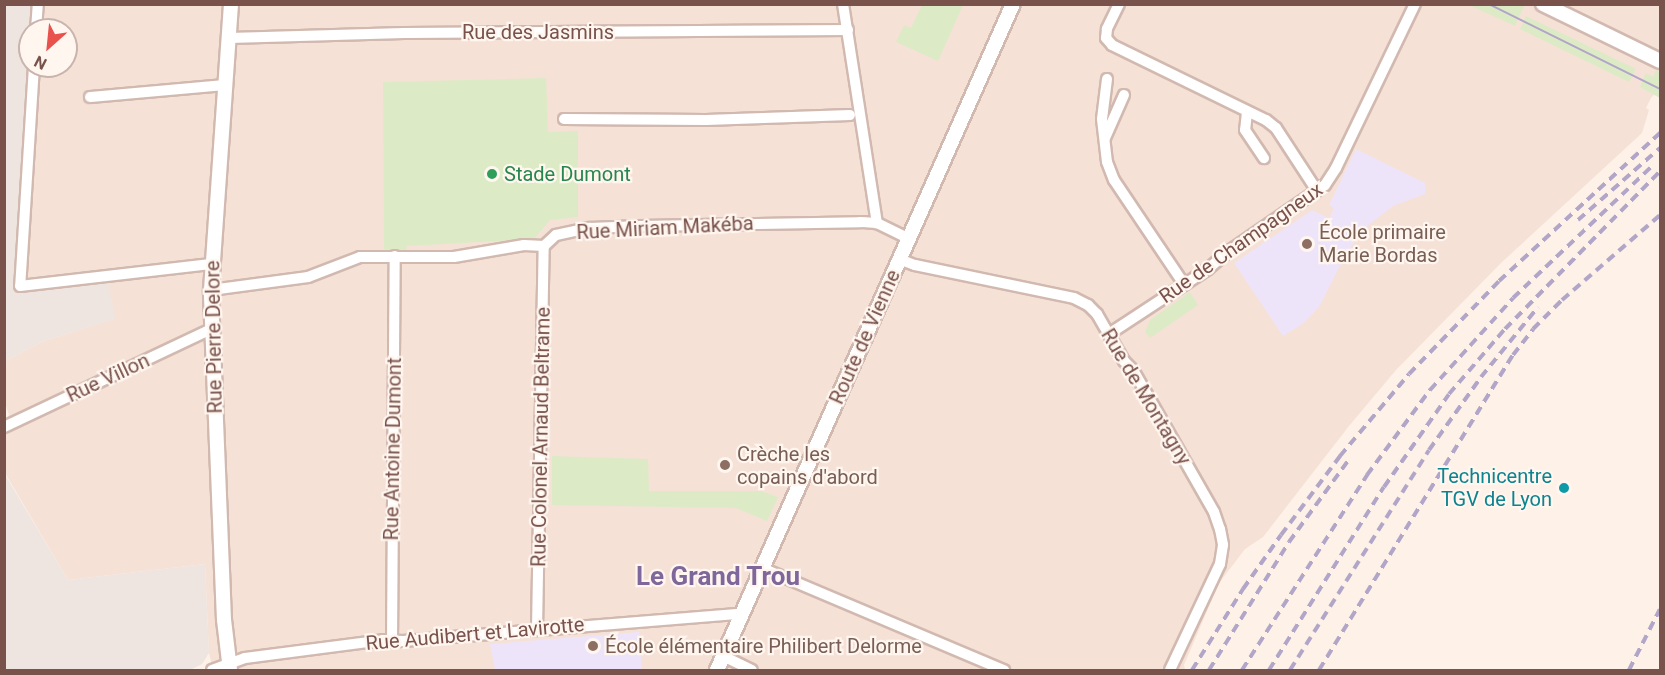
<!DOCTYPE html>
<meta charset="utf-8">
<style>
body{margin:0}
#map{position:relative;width:1665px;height:675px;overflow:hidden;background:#fdf1e8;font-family:Roboto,sans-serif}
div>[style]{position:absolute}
.residential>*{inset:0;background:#f5e1d6}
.industrial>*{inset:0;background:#eee5e1}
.education>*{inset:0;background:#eee4f9}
.green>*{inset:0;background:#dcebc6}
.roads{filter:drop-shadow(2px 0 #d2b9b0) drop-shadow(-2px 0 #d2b9b0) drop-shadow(0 2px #d2b9b0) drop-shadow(0 -2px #d2b9b0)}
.street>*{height:10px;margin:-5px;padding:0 5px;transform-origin:5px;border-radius:5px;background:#fff}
.secondary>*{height:14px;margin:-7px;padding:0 7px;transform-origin:7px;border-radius:7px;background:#fff}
.tram>*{height:1.5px;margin:-0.75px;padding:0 0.75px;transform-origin:0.75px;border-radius:0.75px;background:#b1a5c8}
.rail>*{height:4px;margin-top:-2px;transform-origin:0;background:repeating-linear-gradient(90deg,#b1a5c8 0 9px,transparent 0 15px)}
.dots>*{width:16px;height:16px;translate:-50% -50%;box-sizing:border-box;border:3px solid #fff6ef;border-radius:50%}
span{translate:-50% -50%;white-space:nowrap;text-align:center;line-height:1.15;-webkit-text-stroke:4.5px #fff6ef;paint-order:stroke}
.street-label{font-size:20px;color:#78524b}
.leisure-label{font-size:20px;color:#27864d}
.left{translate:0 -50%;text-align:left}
.education-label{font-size:20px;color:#785e54}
.culture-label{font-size:20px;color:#0d838f}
.right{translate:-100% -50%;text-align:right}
.district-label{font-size:26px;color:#7f679b;font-weight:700}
.frame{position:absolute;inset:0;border:6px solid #78524b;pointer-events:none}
.north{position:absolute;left:18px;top:18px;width:60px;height:60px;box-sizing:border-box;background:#fff6ef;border:2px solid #c9b4ad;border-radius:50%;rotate:207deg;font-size:16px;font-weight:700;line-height:24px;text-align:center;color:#78524b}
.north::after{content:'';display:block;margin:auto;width:21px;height:27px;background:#e8514c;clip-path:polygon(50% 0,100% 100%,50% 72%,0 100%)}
</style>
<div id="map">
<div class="residential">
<i style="clip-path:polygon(34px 5px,1660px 5px,1660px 88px,1651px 98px,1646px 108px,1649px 110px,1642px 133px,1501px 263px,1396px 370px,1349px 426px,1263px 537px,1245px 549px,1219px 583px,1184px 665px,1185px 670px,213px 670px,209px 653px,205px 564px,68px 580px,5px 473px,4px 421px,9px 415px,5px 403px,5px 361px,44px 341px,114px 319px,16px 291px,30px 66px,66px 66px,66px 30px,32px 30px)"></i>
</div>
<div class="industrial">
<i style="clip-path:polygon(5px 5px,34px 5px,32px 30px,30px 30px,16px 290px,108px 281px,115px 319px,44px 341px,5px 361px)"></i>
<i style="clip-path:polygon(4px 473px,68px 580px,205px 564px,209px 653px,202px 664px,190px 670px,5px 670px)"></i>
</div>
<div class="education">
<i style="clip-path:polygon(1356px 149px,1425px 183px,1425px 194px,1393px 206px,1365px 228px,1347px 252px,1319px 307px,1304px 323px,1283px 336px,1234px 263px,1312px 210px,1329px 218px,1334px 208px,1329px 205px)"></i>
<i style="clip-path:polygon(639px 632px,642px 670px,495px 670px,490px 644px)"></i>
</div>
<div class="green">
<i style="clip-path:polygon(1521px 4px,1524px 6px,1515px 26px,1469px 5px)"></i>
<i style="clip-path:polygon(922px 5px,963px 5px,938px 61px,896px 42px,904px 25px,911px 28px)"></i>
<i style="clip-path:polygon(1526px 16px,1636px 69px,1629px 82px,1520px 29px)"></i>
<i style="clip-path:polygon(1656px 70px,1660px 72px,1660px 98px,1640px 87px,1646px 73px,1653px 77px)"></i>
<i style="clip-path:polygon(546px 78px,548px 132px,578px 131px,578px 217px,550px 220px,534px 239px,407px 246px,406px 250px,384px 249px,383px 82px)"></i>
<i style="clip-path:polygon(1190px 292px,1198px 305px,1150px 338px,1145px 332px,1150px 320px)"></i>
<i style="clip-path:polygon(552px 456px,648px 459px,649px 491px,761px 491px,778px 497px,767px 521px,736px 508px,552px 505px)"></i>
</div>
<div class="roads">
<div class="street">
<i style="left:843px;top:4px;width:222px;rotate:81.2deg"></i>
<i style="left:1119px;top:4px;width:28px;rotate:116deg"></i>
<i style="left:1107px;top:29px;width:9px;rotate:96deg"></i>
<i style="left:1106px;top:38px;width:9px;rotate:49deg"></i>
<i style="left:1112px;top:45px;width:171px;rotate:26deg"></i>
<i style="left:1266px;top:120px;width:13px;rotate:39deg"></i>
<i style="left:1276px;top:128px;width:75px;rotate:56.9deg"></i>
<i style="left:36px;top:30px;width:26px;rotate:-86deg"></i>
<i style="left:229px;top:38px;width:175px;rotate:-1.6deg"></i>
<i style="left:404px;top:33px;width:444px;rotate:-0.4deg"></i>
<i style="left:34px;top:66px;width:220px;rotate:93.6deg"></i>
<i style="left:20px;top:286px;width:192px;rotate:-6.6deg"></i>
<i style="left:1107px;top:79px;width:40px;rotate:97.1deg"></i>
<i style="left:1102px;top:119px;width:43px;rotate:83.4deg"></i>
<i style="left:1107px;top:162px;width:19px;rotate:69deg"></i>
<i style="left:1114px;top:180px;width:125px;rotate:56.1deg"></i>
<i style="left:90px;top:97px;width:136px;rotate:-5.1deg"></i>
<i style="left:1247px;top:112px;width:18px;rotate:96deg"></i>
<i style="left:1245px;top:130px;width:34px;rotate:56deg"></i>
<i style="left:564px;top:119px;width:142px;rotate:0.4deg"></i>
<i style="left:706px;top:120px;width:144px;rotate:-2deg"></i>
<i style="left:1105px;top:138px;width:47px;rotate:-66.2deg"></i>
<i style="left:544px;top:246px;width:16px;rotate:-43deg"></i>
<i style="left:556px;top:235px;width:35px;rotate:-12deg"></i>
<i style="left:590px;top:228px;width:51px;rotate:-2.2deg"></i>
<i style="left:641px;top:226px;width:219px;rotate:-1deg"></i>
<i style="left:860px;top:222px;width:17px;rotate:3deg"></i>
<i style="left:877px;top:223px;width:34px;rotate:26deg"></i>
<i style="left:899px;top:259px;width:17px;rotate:21deg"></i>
<i style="left:915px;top:265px;width:162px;rotate:11.7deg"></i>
<i style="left:1074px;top:298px;width:16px;rotate:27deg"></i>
<i style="left:1088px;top:305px;width:13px;rotate:45deg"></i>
<i style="left:1097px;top:314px;width:54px;rotate:60.1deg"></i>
<i style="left:1124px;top:361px;width:13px;rotate:45deg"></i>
<i style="left:1133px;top:370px;width:163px;rotate:60.3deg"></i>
<i style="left:1214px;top:512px;width:18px;rotate:71deg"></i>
<i style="left:1220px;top:529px;width:16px;rotate:79deg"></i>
<i style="left:1223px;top:545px;width:19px;rotate:99deg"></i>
<i style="left:1220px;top:564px;width:117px;rotate:115.3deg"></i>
<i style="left:211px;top:290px;width:98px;rotate:-7.6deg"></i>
<i style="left:308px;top:277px;width:56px;rotate:-21deg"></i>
<i style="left:360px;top:257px;width:94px"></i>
<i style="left:454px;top:257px;width:71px;rotate:-9.7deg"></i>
<i style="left:524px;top:245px;width:20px;rotate:3deg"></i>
<i style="left:1109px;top:334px;width:118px;rotate:-33.3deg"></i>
<i style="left:1208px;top:269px;width:28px;rotate:-41deg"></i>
<i style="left:1229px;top:251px;width:116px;rotate:-34.5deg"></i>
<i style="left:1325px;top:185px;width:20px;rotate:-57deg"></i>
<i style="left:1336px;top:168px;width:182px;rotate:-64.3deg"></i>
<i style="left:4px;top:427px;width:229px;rotate:-25.3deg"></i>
<i style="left:762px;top:568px;width:263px;rotate:22.9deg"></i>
<i style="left:537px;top:629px;width:383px;rotate:-89deg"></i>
<i style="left:392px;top:642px;width:386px;rotate:-89.6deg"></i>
<i style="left:723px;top:656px;width:32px;rotate:26deg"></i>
<i style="left:212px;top:670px;width:35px;rotate:-20deg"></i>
<i style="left:245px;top:658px;width:139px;rotate:-7.4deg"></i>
<i style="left:383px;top:640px;width:19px;rotate:3deg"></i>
<i style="left:402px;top:641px;width:340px;rotate:-4.6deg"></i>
</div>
<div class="secondary">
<i style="left:1543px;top:4px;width:130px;rotate:26deg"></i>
<i style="left:230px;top:670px;width:50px;rotate:-96.8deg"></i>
<i style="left:224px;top:620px;width:330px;rotate:-92.3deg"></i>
<i style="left:211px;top:290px;width:287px;rotate:-86deg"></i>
<i style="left:717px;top:670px;width:729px;rotate:-66.04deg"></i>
</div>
</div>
<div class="tram">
<i style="left:1489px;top:4px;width:191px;rotate:26.4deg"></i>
</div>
<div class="rail">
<i style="left:1578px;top:220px;width:109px;rotate:-41.3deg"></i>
<i style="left:1192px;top:670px;width:96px;rotate:-57.8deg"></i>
<i style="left:1243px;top:589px;width:66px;rotate:-54.9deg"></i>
<i style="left:1281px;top:535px;width:99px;rotate:-53.2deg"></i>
<i style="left:1340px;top:456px;width:107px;rotate:-49.9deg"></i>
<i style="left:1409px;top:374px;width:129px;rotate:-45.9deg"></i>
<i style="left:1499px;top:281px;width:219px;rotate:-42.6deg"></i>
<i style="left:1209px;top:670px;width:151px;rotate:-58deg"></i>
<i style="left:1289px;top:542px;width:104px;rotate:-54deg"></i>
<i style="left:1242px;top:670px;width:232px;rotate:-57.3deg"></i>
<i style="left:1367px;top:475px;width:106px;rotate:-53.5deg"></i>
<i style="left:1430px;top:390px;width:124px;rotate:-47.9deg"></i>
<i style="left:1513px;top:298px;width:192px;rotate:-43.5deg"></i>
<i style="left:1269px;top:670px;width:216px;rotate:-57.9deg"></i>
<i style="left:1384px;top:487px;width:113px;rotate:-55deg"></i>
<i style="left:1449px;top:394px;width:86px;rotate:-49.3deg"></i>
<i style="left:1505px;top:329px;width:221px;rotate:-45.5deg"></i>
<i style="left:1290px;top:670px;width:260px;rotate:-57.7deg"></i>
<i style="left:1429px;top:450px;width:90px;rotate:-54.5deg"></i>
<i style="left:1481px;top:377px;width:90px;rotate:-50.8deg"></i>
<i style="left:1319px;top:670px;width:370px;rotate:-58.4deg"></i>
<i style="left:1513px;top:355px;width:33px;rotate:-52deg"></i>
<i style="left:1533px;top:329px;width:41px;rotate:-45deg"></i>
<i style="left:1562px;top:300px;width:130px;rotate:-40.9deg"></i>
<i style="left:1629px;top:670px;width:68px;rotate:-63.1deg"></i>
</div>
<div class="dots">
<i style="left:492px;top:174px;background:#2e9e5b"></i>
<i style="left:1307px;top:244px;background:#8d6e63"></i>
<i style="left:725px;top:465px;background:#8d6e63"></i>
<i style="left:1564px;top:488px;background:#0f9aa8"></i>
<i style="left:593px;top:646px;background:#8d6e63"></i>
</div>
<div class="street-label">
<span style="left:538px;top:32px">Rue des Jasmins</span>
<span style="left:665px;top:228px;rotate:-3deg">Rue Miriam Makéba</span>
<span style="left:1241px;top:243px;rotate:-35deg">Rue de Champagneux</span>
<span style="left:214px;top:337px;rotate:-91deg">Rue Pierre Delore</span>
<span style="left:865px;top:337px;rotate:-66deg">Route de Vienne</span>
<span style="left:108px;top:378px;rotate:-25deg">Rue Villon</span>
<span style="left:1146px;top:397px;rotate:59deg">Rue de Montagny</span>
<span style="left:541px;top:437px;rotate:-89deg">Rue Colonel Arnaud Beltrame</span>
<span style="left:393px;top:449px;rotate:-89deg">Rue Antoine Dumont</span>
<span style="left:475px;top:634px;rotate:-5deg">Rue Audibert et Lavirotte</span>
</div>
<div class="leisure-label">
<span class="left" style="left:504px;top:174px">Stade Dumont</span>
</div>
<div class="education-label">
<span class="left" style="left:1319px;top:244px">École primaire<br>Marie Bordas</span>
<span class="left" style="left:737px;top:466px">Crèche les<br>copains d'abord</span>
<span class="left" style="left:605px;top:646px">École élémentaire Philibert Delorme</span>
</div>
<div class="culture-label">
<span class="right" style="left:1552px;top:488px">Technicentre<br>TGV de Lyon</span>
</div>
<div class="district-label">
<span style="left:718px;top:577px">Le Grand Trou</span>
</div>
<div class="frame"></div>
<div class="north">N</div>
</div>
